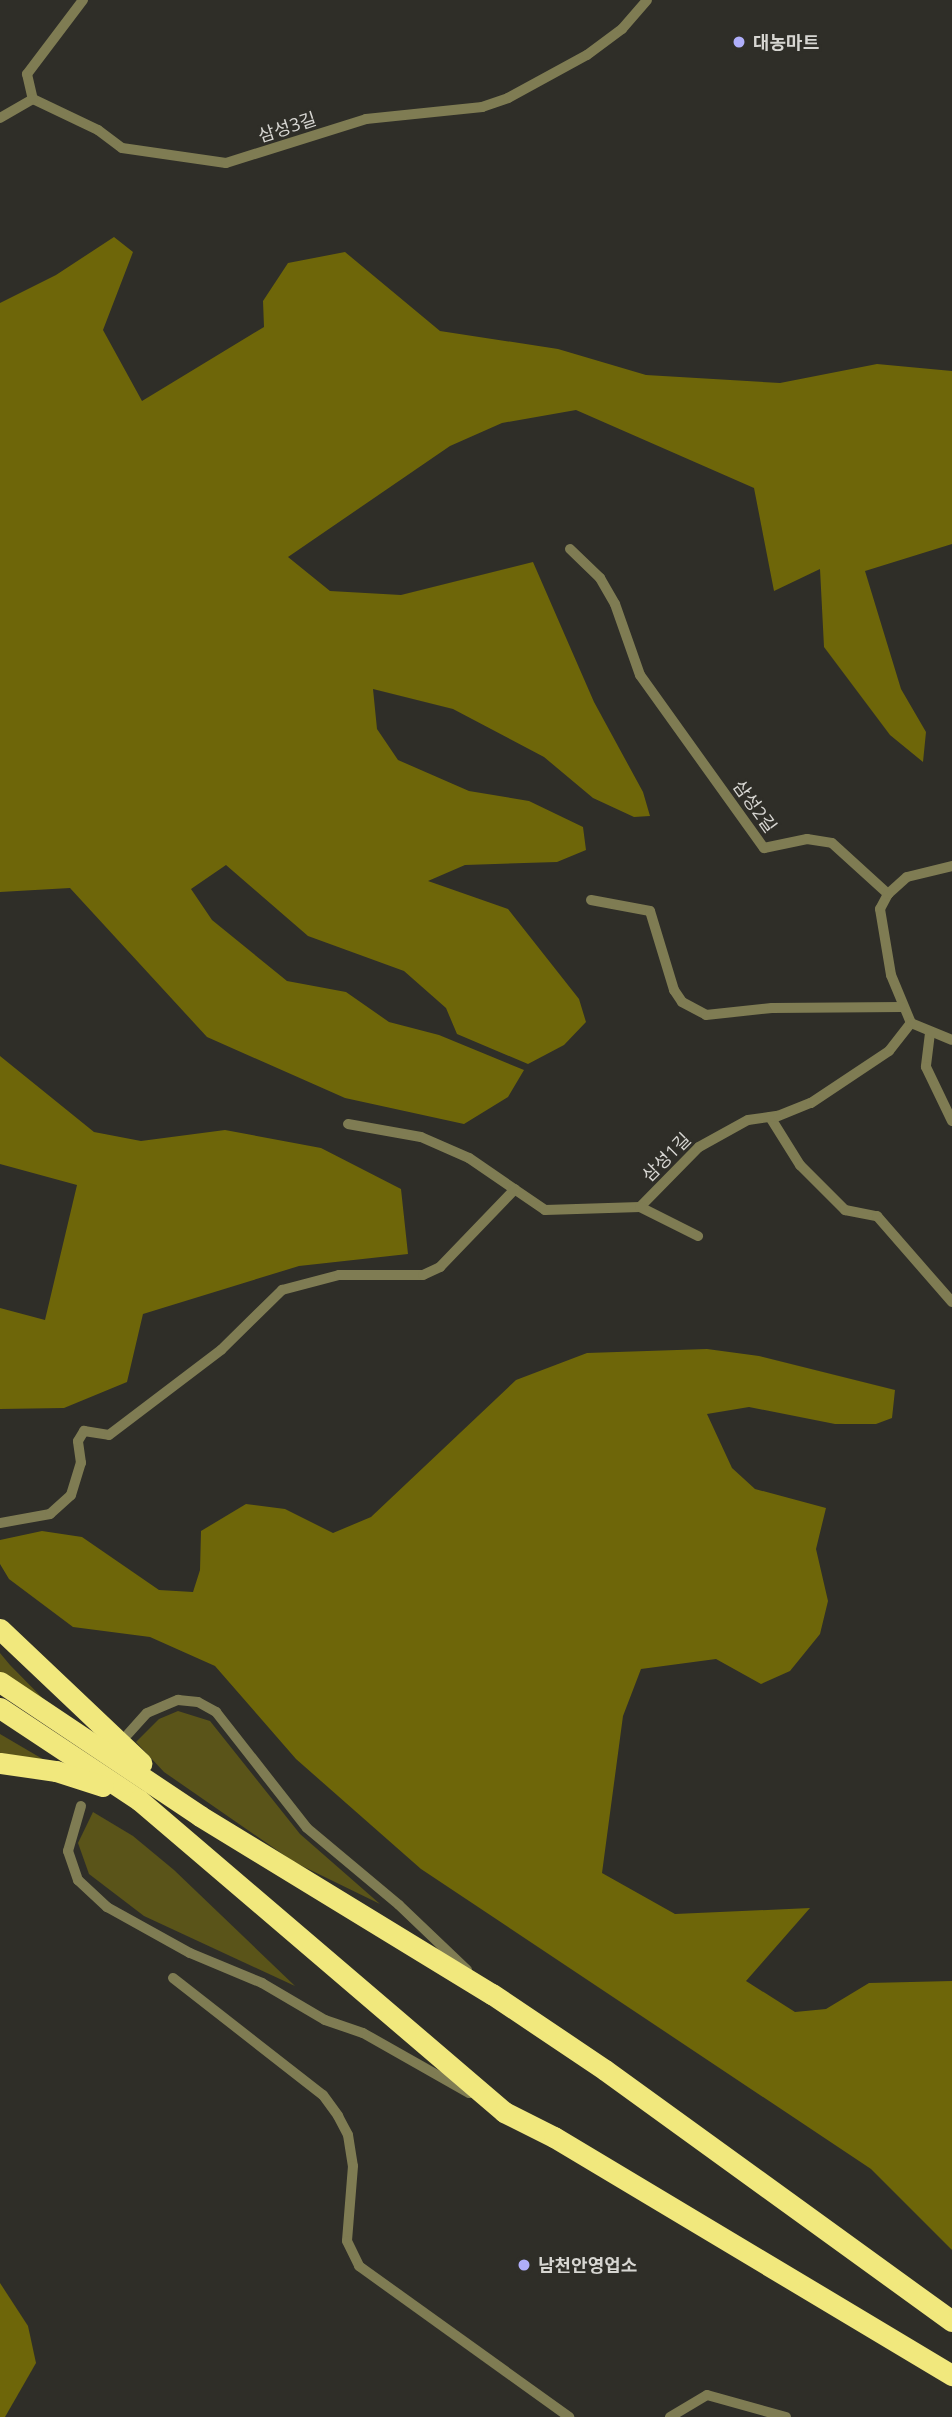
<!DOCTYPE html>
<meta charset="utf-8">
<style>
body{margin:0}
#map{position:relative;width:952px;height:2417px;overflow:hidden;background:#2f2e28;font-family:"Open Sans","Noto Sans KR",sans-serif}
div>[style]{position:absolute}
.green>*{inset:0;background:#5a5419}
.forest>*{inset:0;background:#6e6609}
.lane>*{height:10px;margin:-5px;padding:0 5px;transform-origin:5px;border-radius:5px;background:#7f7c53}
.highway>*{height:21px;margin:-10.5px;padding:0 10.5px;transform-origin:10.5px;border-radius:10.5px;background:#f1e87d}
.dots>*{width:19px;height:19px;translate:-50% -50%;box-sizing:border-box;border:4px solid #2f2e28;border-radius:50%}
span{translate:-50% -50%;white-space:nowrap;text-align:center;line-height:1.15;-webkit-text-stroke:5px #2f2e28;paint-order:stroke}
.poi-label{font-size:18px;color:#d7d6d2;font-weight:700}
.left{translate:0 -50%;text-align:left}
.street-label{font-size:18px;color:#d7d6d2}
</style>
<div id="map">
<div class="green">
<i style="clip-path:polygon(0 1653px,10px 1665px,67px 1723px,0 1678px)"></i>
<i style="clip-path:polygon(178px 1711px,210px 1721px,300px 1834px,380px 1904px,294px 1862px,164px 1772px,136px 1742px,159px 1719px)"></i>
<i style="clip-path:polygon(0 1734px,46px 1761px,0 1753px)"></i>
<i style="clip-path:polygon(93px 1812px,133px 1836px,174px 1870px,295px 1986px,144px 1916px,89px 1874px,78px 1843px)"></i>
</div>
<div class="forest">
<i style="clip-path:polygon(114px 237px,133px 252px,103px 330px,142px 401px,264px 327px,263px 301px,288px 263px,345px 252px,440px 331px,558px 349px,646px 375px,780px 383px,877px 364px,952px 371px,952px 544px,865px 571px,901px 689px,926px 732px,923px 762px,890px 735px,824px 647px,820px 569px,774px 591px,754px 488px,576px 410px,502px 423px,450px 446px,288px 557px,330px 591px,401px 595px,533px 562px,594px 702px,643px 792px,650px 816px,634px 817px,593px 798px,544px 757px,453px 709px,373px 689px,377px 729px,398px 760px,469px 791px,529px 801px,583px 827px,586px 850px,557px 862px,465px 865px,428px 881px,508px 909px,579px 999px,586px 1022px,564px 1045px,528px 1064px,457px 1034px,446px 1008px,404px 971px,308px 936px,226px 865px,191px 889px,212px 920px,287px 981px,346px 992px,389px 1022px,439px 1035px,524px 1070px,508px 1097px,464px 1124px,345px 1098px,207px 1037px,70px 888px,0 892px,0 303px,56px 275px)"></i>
<i style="clip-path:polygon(0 1056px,94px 1132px,141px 1141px,225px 1130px,321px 1148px,401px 1189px,408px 1254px,299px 1266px,143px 1314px,127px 1382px,64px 1408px,0 1409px,0 1308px,45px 1320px,77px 1185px,0 1164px)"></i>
<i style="clip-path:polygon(707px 1349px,759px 1356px,895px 1390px,892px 1418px,876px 1424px,835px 1424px,749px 1407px,707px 1414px,732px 1468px,755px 1489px,826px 1508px,816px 1549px,828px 1601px,820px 1634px,790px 1671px,761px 1684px,716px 1659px,641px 1669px,623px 1716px,602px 1873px,675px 1914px,810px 1908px,746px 1981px,795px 2012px,826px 2009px,869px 1983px,952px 1981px,952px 2250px,871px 2169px,421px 1869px,296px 1759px,215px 1666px,150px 1637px,73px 1627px,9px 1579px,0 1564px,0 1540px,42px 1531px,82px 1537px,159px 1590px,193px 1592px,200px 1570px,201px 1531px,246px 1504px,285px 1509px,333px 1533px,371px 1517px,516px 1380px,587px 1353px)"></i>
<i style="clip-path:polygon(0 2283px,28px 2326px,36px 2363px,5px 2417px,0 2417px)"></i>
</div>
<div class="lane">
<i style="left:83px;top:0;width:93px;rotate:127.1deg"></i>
<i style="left:27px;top:74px;width:26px;rotate:77deg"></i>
<i style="left:33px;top:99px;width:72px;rotate:25.5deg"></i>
<i style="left:98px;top:130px;width:30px;rotate:37deg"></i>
<i style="left:122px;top:148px;width:105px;rotate:8.2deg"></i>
<i style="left:226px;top:163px;width:147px;rotate:-17.4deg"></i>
<i style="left:366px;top:119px;width:117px;rotate:-5.9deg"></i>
<i style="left:482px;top:107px;width:28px;rotate:-19deg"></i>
<i style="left:508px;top:98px;width:90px;rotate:-28.6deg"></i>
<i style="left:587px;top:55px;width:44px;rotate:-36.6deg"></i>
<i style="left:622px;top:29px;width:38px;rotate:-49deg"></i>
<i style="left:0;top:118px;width:38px;rotate:-30deg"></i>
<i style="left:570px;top:549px;width:42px;rotate:44deg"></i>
<i style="left:600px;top:578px;width:30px;rotate:60deg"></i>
<i style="left:615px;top:604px;width:75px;rotate:70.6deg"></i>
<i style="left:640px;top:675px;width:213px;rotate:54.4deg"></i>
<i style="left:764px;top:848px;width:44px;rotate:-11.8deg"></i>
<i style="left:807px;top:839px;width:25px;rotate:9deg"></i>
<i style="left:832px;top:843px;width:76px;rotate:42.3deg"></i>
<i style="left:888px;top:894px;width:17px;rotate:118deg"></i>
<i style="left:880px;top:909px;width:67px;rotate:80.5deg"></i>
<i style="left:891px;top:975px;width:52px;rotate:67.4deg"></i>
<i style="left:888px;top:894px;width:25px;rotate:-42deg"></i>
<i style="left:907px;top:877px;width:46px;rotate:-13.7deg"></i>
<i style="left:591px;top:900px;width:60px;rotate:10.6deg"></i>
<i style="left:650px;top:911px;width:83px;rotate:73.1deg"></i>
<i style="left:674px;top:990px;width:14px;rotate:56deg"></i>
<i style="left:682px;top:1002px;width:27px;rotate:28deg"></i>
<i style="left:706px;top:1015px;width:66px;rotate:-6.1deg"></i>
<i style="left:772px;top:1008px;width:130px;rotate:-0.4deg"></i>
<i style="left:930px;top:1033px;width:34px;rotate:97deg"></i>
<i style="left:926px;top:1067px;width:60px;rotate:64.3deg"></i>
<i style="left:770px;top:1117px;width:57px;rotate:58deg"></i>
<i style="left:800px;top:1165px;width:64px;rotate:45deg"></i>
<i style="left:845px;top:1210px;width:33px;rotate:11deg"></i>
<i style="left:877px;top:1216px;width:114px;rotate:48.9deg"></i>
<i style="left:348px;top:1124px;width:74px;rotate:10.1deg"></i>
<i style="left:421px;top:1137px;width:52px;rotate:23.6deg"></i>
<i style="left:469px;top:1158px;width:92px;rotate:34.4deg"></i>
<i style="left:545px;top:1210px;width:95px;rotate:-1.8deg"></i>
<i style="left:640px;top:1207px;width:84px;rotate:-45.5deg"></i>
<i style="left:699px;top:1147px;width:56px;rotate:-28.9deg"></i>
<i style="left:748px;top:1120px;width:30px;rotate:-8deg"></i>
<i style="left:778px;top:1116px;width:35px;rotate:-22deg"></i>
<i style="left:811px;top:1103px;width:94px;rotate:-33.7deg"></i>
<i style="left:889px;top:1051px;width:36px;rotate:-52deg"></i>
<i style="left:911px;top:1023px;width:44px;rotate:22.5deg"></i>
<i style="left:640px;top:1207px;width:65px;rotate:26.6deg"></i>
<i style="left:0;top:1523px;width:51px;rotate:-10.2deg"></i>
<i style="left:50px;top:1514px;width:28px;rotate:-42deg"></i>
<i style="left:71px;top:1495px;width:34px;rotate:-73deg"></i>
<i style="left:81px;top:1463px;width:22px;rotate:-98deg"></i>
<i style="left:78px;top:1441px;width:12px;rotate:-59deg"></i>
<i style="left:84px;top:1431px;width:25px;rotate:9deg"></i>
<i style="left:109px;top:1435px;width:141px;rotate:-37.2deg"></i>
<i style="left:221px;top:1350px;width:86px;rotate:-44.5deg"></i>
<i style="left:282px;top:1290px;width:59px;rotate:-14.7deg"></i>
<i style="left:339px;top:1275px;width:84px"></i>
<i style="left:423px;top:1275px;width:19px;rotate:-25deg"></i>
<i style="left:440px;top:1267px;width:108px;rotate:-46.1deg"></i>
<i style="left:128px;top:1734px;width:28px;rotate:-48deg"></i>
<i style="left:147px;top:1713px;width:34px;rotate:-23deg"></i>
<i style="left:178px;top:1700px;width:20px;rotate:6deg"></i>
<i style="left:198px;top:1702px;width:21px;rotate:29deg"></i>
<i style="left:216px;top:1712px;width:147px;rotate:51.9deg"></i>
<i style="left:307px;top:1828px;width:120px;rotate:39.9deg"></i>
<i style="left:399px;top:1905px;width:94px;rotate:43.7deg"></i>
<i style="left:81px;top:1806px;width:47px;rotate:106.1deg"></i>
<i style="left:68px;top:1851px;width:31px;rotate:71deg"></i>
<i style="left:78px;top:1880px;width:40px;rotate:43deg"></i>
<i style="left:107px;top:1907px;width:95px;rotate:29deg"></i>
<i style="left:190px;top:1953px;width:78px;rotate:22.6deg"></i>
<i style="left:262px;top:1983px;width:73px;rotate:30.4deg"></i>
<i style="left:325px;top:2020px;width:40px;rotate:18.9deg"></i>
<i style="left:363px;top:2033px;width:122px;rotate:29.5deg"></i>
<i style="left:173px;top:1978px;width:190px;rotate:38deg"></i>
<i style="left:323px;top:2095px;width:26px;rotate:54deg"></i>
<i style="left:338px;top:2116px;width:21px;rotate:62deg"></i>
<i style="left:348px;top:2135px;width:31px;rotate:81deg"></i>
<i style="left:353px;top:2166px;width:75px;rotate:94.6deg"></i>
<i style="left:347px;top:2241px;width:28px;rotate:64deg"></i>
<i style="left:359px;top:2266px;width:259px;rotate:35.7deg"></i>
<i style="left:670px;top:2417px;width:43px;rotate:-30.7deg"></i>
<i style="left:707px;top:2395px;width:82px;rotate:15.6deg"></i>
</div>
<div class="highway">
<i style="left:0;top:1629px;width:195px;rotate:43.5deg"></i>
<i style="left:0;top:1682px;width:241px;rotate:33.8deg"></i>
<i style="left:200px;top:1816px;width:342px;rotate:31.4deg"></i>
<i style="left:492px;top:1994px;width:136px;rotate:33.9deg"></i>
<i style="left:605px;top:2070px;width:428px;rotate:35.9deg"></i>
<i style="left:0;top:1708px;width:167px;rotate:33.5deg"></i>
<i style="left:139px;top:1800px;width:480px;rotate:40.5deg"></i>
<i style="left:504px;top:2112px;width:56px;rotate:26.6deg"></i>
<i style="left:554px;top:2137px;width:464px;rotate:30.9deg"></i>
<i style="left:0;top:1763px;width:57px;rotate:8.1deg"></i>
<i style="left:56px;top:1771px;width:49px;rotate:17.7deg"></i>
</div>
<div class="dots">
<i style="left:739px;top:42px;background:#afaefa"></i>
<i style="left:524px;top:2265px;background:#afaefa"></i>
</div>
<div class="poi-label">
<span class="left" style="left:753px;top:42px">대농마트</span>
<span class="left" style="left:538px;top:2265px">남천안영업소</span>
</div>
<div class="street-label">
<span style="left:287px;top:127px;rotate:-18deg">삼성3길</span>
<span style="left:755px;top:806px;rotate:54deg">삼성2길</span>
<span style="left:666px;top:1157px;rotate:-45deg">삼성1길</span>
</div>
</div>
